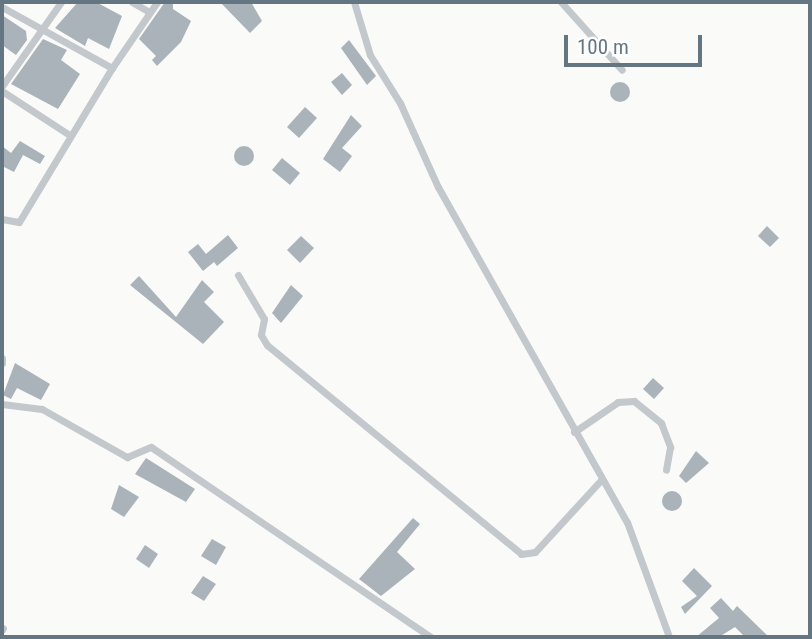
<!DOCTYPE html>
<style>
body{margin:0}
#map{position:relative;width:812px;height:639px;overflow:hidden;background:#fafaf8;font-family:"Roboto Condensed",sans-serif}
div>[style]{position:absolute}
.building>*{inset:0;background:#aab3b9}
.round{border-radius:50%}
.minor>*{height:7px;margin:-3.5px;padding:0 3.5px;transform-origin:3.5px;border-radius:3.5px;background:#c3c8cc}
span{translate:-50% -50%;white-space:nowrap;text-align:center;line-height:1.15;-webkit-text-stroke:7px #fff;paint-order:stroke}
.frame{position:absolute;inset:0;border:4px solid #657683;pointer-events:none}
.scale{position:absolute;left:564px;top:35px;width:138px;height:32px;box-sizing:border-box;border:4px solid #657683;border-top:0;padding-left:9px;font-size:21px;line-height:24px;white-space:nowrap;color:#657683;-webkit-text-stroke:5px #fff;paint-order:stroke}
</style>
<div id="map">
<div class="building">
<i style="clip-path:polygon(78px 2px,96px 2px,122px 16px,109px 49px,88px 38px,85px 46px,55px 28px)"></i>
<i style="clip-path:polygon(165px 2px,173px 2px,173px 9px,191px 21px,181px 42px,157px 66px,152px 60px,156px 56px,139px 39px)"></i>
<i style="clip-path:polygon(220px 2px,251px 2px,262px 21px,250px 33px)"></i>
<i style="clip-path:polygon(2px 15px,26px 31px,27px 40px,16px 55px,2px 45px)"></i>
<i style="clip-path:polygon(43px 39px,67px 50px,61px 60px,80px 74px,58px 109px,11px 84px)"></i>
<i style="clip-path:polygon(349px 40px,376px 76px,367px 85px,341px 48px)"></i>
<i style="clip-path:polygon(342px 73px,352px 85px,342px 95px,331px 82px)"></i>
<i class="round" style="left:610px;top:82px;width:20px;height:20px"></i>
<i style="clip-path:polygon(305px 107px,317px 118px,299px 138px,287px 127px)"></i>
<i style="clip-path:polygon(351px 115px,362px 126px,342px 148px,352px 156px,340px 172px,323px 159px)"></i>
<i style="clip-path:polygon(20px 141px,45px 156px,40px 164px,23px 155px,14px 172px,2px 166px,2px 146px,11px 153px)"></i>
<i class="round" style="left:234px;top:146px;width:20px;height:20px"></i>
<i style="clip-path:polygon(282px 158px,300px 173px,290px 185px,272px 170px)"></i>
<i style="clip-path:polygon(767px 226px,779px 238px,770px 247px,758px 236px)"></i>
<i style="clip-path:polygon(228px 235px,238px 248px,217px 266px,214px 262px,203px 271px,188px 252px,198px 244px,206px 254px)"></i>
<i style="clip-path:polygon(301px 236px,314px 248px,300px 263px,287px 250px)"></i>
<i style="clip-path:polygon(139px 276px,176px 317px,202px 280px,214px 292px,204px 302px,224px 322px,203px 344px,130px 285px)"></i>
<i style="clip-path:polygon(291px 285px,303px 296px,281px 323px,272px 313px)"></i>
<i style="clip-path:polygon(15px 363px,50px 384px,41px 400px,17px 388px,11px 399px,3px 395px)"></i>
<i style="clip-path:polygon(653px 378px,664px 388px,654px 399px,643px 389px)"></i>
<i style="clip-path:polygon(696px 451px,709px 463px,686px 483px,679px 476px)"></i>
<i style="clip-path:polygon(146px 458px,195px 489px,186px 502px,135px 474px)"></i>
<i style="clip-path:polygon(119px 485px,139px 497px,124px 517px,111px 509px)"></i>
<i class="round" style="left:662px;top:491px;width:20px;height:20px"></i>
<i style="clip-path:polygon(413px 518px,420px 524px,397px 552px,415px 569px,381px 596px,359px 579px)"></i>
<i style="clip-path:polygon(212px 539px,226px 547px,216px 565px,201px 556px)"></i>
<i style="clip-path:polygon(145px 545px,158px 554px,149px 568px,136px 559px)"></i>
<i style="clip-path:polygon(694px 568px,712px 586px,685px 614px,681px 607px,697px 596px,682px 581px)"></i>
<i style="clip-path:polygon(203px 576px,216px 584px,204px 601px,191px 593px)"></i>
<i style="clip-path:polygon(721px 598px,733px 611px,737px 606px,769px 637px,745px 637px,735px 627px,719px 637px,696px 637px,719px 618px,710px 608px)"></i>
</div>
<div class="minor">
<i style="left:132px;top:2px;width:20px;rotate:30deg"></i>
<i style="left:354px;top:2px;width:55px;rotate:73.2deg"></i>
<i style="left:370px;top:55px;width:57px;rotate:58deg"></i>
<i style="left:400px;top:103px;width:92px;rotate:65.7deg"></i>
<i style="left:438px;top:187px;width:385px;rotate:60.6deg"></i>
<i style="left:627px;top:522px;width:122px;rotate:69.9deg"></i>
<i style="left:561px;top:2px;width:91px;rotate:48.1deg"></i>
<i style="left:2px;top:7px;width:126px;rotate:29deg"></i>
<i style="left:112px;top:68px;width:80px;rotate:-55.7deg"></i>
<i style="left:2px;top:86px;width:103px;rotate:-54.9deg"></i>
<i style="left:2px;top:91px;width:79px;rotate:33.1deg"></i>
<i style="left:2px;top:219px;width:17px;rotate:10deg"></i>
<i style="left:19px;top:222px;width:180px;rotate:-58.9deg"></i>
<i style="left:238px;top:275px;width:51px;rotate:59.4deg"></i>
<i style="left:264px;top:319px;width:16px;rotate:101deg"></i>
<i style="left:261px;top:335px;width:12px;rotate:59deg"></i>
<i style="left:267px;top:345px;width:329px;rotate:39.4deg"></i>
<i style="left:521px;top:554px;width:14px;rotate:-8deg"></i>
<i style="left:535px;top:552px;width:98px;rotate:-47.5deg"></i>
<i style="left:2px;top:358px;width:5px;rotate:90deg"></i>
<i style="left:2px;top:404px;width:40px;rotate:7.1deg"></i>
<i style="left:42px;top:409px;width:98px;rotate:29.5deg"></i>
<i style="left:127px;top:457px;width:26px;rotate:-23deg"></i>
<i style="left:151px;top:447px;width:338px;rotate:34.2deg"></i>
<i style="left:574px;top:432px;width:53px;rotate:-34.3deg"></i>
<i style="left:618px;top:402px;width:16px;rotate:-4deg"></i>
<i style="left:634px;top:401px;width:35px;rotate:39deg"></i>
<i style="left:661px;top:423px;width:26px;rotate:69deg"></i>
<i style="left:670px;top:447px;width:23px;rotate:100deg"></i>
<i style="left:2px;top:630px;width:2px;rotate:-63deg"></i>
</div>
<div class="frame"></div>
<div class="scale">100 m</div>
</div>
